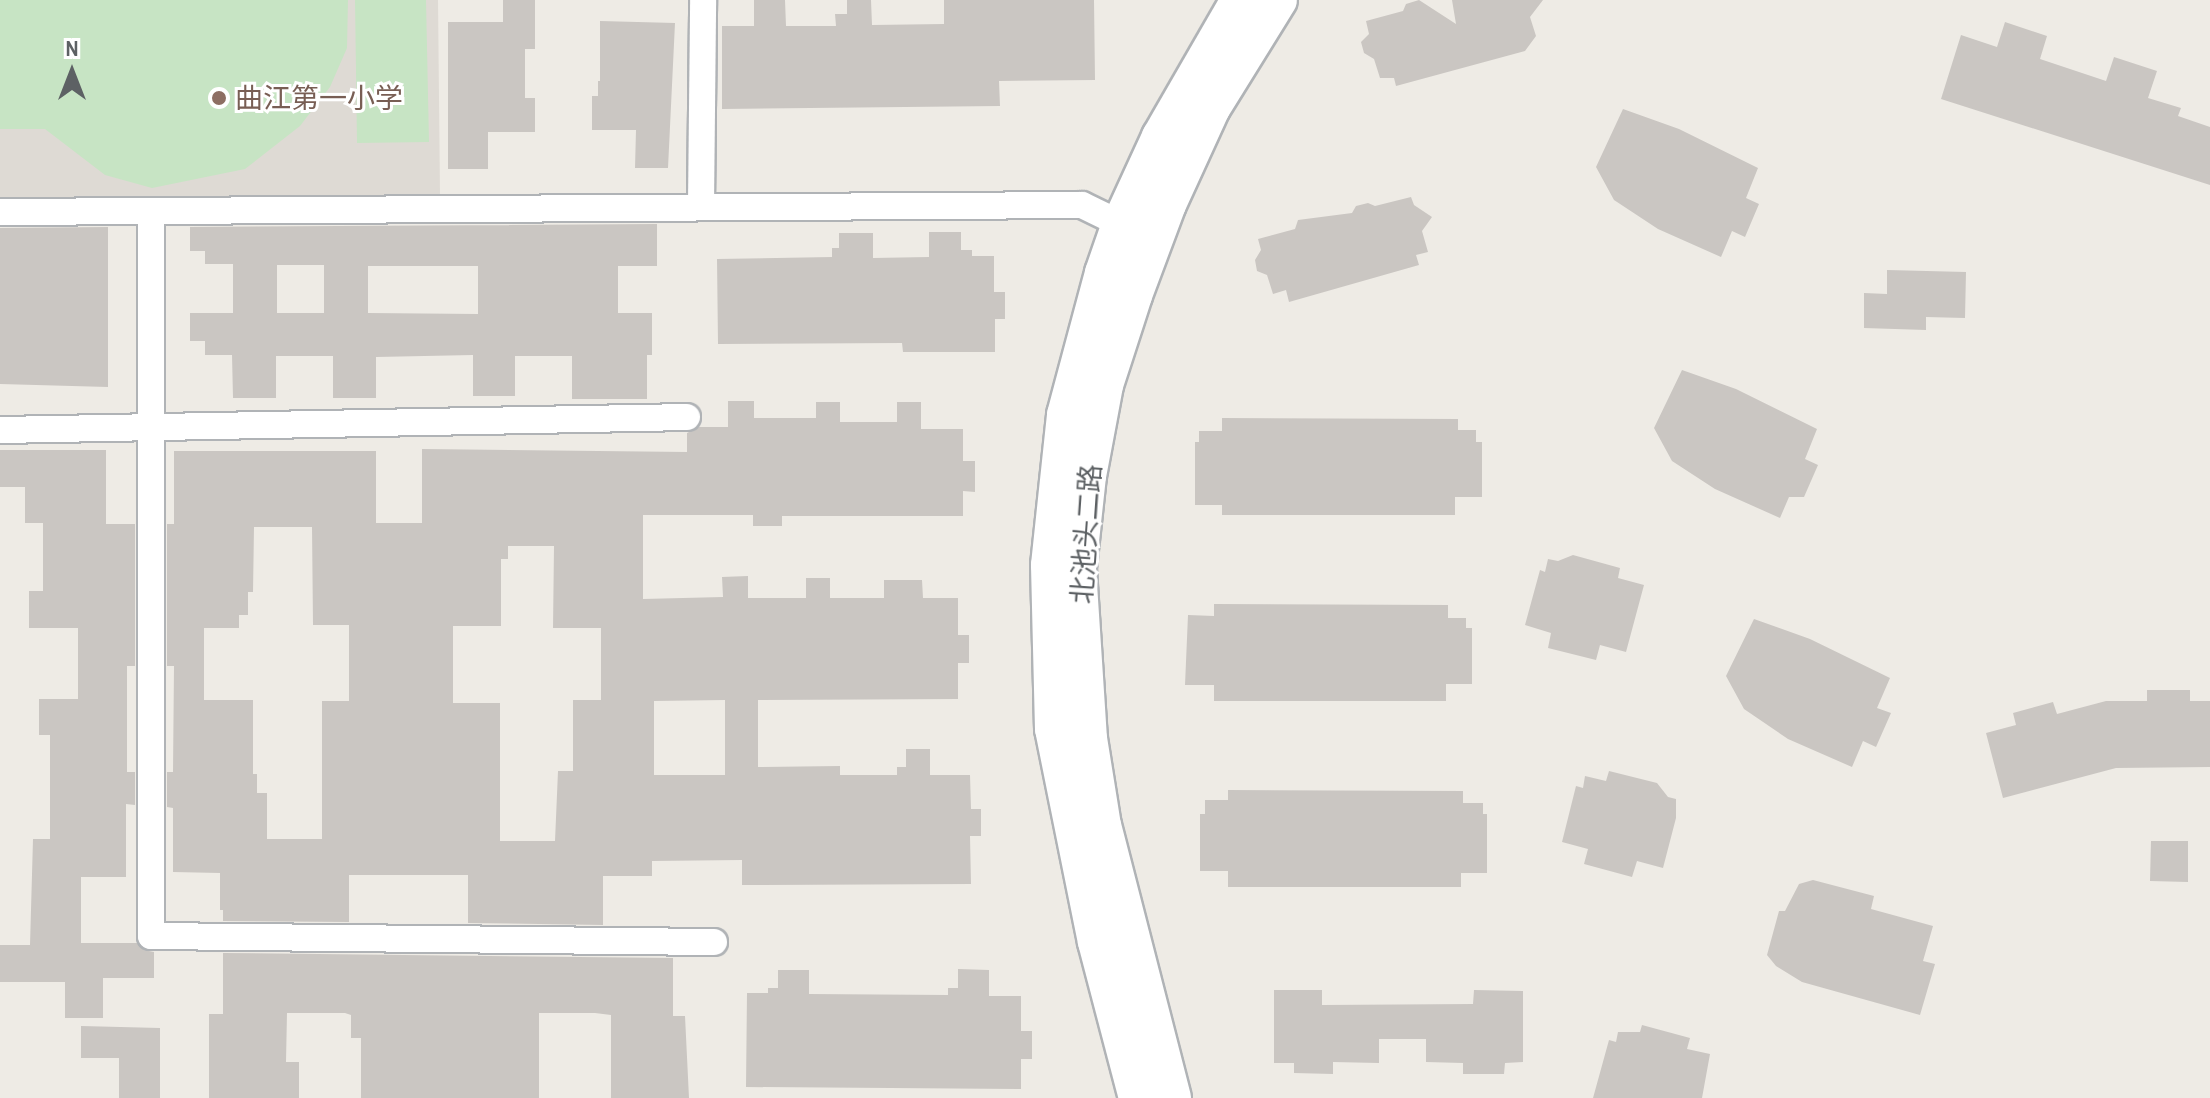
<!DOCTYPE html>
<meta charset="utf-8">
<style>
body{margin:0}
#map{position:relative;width:2210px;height:1098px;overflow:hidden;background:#eeebe5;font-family:"Archivo Narrow","Noto Sans SC",sans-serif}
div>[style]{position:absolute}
.education>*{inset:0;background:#dedad4}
.green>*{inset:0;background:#c7e4c4}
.building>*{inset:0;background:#cac6c2}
.roads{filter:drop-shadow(2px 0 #b0b3b6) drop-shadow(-2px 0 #b0b3b6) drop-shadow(0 2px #b0b3b6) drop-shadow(0 -2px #b0b3b6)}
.minor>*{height:26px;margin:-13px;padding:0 13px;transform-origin:13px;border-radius:13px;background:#fff}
.secondary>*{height:38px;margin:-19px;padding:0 19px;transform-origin:19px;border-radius:19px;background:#fff}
.dots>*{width:22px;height:22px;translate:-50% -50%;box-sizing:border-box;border:4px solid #fff;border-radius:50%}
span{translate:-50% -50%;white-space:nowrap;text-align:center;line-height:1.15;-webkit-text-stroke:6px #fff;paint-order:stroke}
.education-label{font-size:28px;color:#785e54}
.left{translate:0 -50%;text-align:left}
.street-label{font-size:28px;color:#5d6164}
.north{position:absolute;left:32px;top:32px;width:80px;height:80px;-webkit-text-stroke:6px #fff;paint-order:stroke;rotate:0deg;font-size:22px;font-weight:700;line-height:32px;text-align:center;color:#5d6164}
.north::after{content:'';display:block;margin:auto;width:28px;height:36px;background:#5d6164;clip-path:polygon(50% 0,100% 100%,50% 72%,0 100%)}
</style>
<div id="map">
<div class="education">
<i style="clip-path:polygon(0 0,438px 0,440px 196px,0 198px)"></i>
</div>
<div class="green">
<i style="clip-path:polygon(0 0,348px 0,347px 48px,330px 87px,300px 126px,245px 169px,152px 188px,105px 175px,45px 129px,0 129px)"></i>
<i style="clip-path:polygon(355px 0,426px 0,429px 142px,357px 143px)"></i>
</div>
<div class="building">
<i style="clip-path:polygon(503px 0,535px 0,535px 49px,525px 49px,525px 98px,535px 98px,535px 132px,488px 132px,488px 169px,448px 169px,448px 22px,503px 22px)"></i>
<i style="clip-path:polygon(754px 0,785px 0,786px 26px,836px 26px,835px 14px,847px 14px,847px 0,871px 0,872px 25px,944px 24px,944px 0,1094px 0,1095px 80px,999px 81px,1000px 106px,722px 109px,722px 26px,754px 26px)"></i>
<i style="clip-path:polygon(1419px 0,1456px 24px,1452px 0,1543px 0,1530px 17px,1536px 36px,1525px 51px,1396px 86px,1394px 78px,1380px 78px,1374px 59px,1364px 53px,1361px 42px,1369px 34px,1366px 21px,1403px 11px,1406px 4px)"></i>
<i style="clip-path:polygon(600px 21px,675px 23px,668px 168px,635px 168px,636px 130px,592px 130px,592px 96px,598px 96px,598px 81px,600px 81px)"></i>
<i style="clip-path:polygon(2005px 22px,2047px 36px,2040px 59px,2106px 81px,2114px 57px,2157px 71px,2148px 98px,2181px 108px,2178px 116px,2210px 127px,2210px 185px,1941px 99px,1961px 35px,1997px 47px)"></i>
<i style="clip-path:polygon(1623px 109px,1679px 129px,1758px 168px,1746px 198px,1759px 204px,1745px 237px,1732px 231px,1721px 257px,1658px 229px,1614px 200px,1596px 167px)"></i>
<i style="clip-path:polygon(1411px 197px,1414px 205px,1432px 217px,1422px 231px,1428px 252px,1416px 255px,1419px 265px,1289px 302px,1286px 290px,1273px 294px,1267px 275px,1257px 271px,1255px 260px,1261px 250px,1258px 239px,1295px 229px,1298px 220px,1352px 213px,1356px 206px,1368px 203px,1375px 206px)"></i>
<i style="clip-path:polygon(evenodd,657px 224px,657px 266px,618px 266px,618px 313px,652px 313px,652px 355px,647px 355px,647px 399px,572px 399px,572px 356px,515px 356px,515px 396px,473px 396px,473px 355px,376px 357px,376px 398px,333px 398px,333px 356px,276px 356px,276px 398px,233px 398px,232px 355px,205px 355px,205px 341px,190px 341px,190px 313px,233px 313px,233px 264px,205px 264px,205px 251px,190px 251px,190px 227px,657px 224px,277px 265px,324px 265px,324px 313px,277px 313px,277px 265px,657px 224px,368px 266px,478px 266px,478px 314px,368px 313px,368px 266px)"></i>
<i style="clip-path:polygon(108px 227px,108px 387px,0 384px,0 228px)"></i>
<i style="clip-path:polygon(929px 232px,961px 232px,961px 250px,972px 250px,972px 256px,994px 256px,994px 292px,1005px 292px,1005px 319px,995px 319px,995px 352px,903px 352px,902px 343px,718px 344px,717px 259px,832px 257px,832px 248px,839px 248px,839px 233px,873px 233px,873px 258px,929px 257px)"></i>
<i style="clip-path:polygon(1887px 270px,1966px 272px,1965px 318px,1926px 317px,1926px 330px,1864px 328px,1864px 293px,1887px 294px)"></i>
<i style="clip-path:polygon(1682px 370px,1736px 389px,1817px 429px,1805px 459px,1818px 465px,1804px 497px,1789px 497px,1780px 518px,1715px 489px,1672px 461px,1654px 428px)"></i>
<i style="clip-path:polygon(evenodd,728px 401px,754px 401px,754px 418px,816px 418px,816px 402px,840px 402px,840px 422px,897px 422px,897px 402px,921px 402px,921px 429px,963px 429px,963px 461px,975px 461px,975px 492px,963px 491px,963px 516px,782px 516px,782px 526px,753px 526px,753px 515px,643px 515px,643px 599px,723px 597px,722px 577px,748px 576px,748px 598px,806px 598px,806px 578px,830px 578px,830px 598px,884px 598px,884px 580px,922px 580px,923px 598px,958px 598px,958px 635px,969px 635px,969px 663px,958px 663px,958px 699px,758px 700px,758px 767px,840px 766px,840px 775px,897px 775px,897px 767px,906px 767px,906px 749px,930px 749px,930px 775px,970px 775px,971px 809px,981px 809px,981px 836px,970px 836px,971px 884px,742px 885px,742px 860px,652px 861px,652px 876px,603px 876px,603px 925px,468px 923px,468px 875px,349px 875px,349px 922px,223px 921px,223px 910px,220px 910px,220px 873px,173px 872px,173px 808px,167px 807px,167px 772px,173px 772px,174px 666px,167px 666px,167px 524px,174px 524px,174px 451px,376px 451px,376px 523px,422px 523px,422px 449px,687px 452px,687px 433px,699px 427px,728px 427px,728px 401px,254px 527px,312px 527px,313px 625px,349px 625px,349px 701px,322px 701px,322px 839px,267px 839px,267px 793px,257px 793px,257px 774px,253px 774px,253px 700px,204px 700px,204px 628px,239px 628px,239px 615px,248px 615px,248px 592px,253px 592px,254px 527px,728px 401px,508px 546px,554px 546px,553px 628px,601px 628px,601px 700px,573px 700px,573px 771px,558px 771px,555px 841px,500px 841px,500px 703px,453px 703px,453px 626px,501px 626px,501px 559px,508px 559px,508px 546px,728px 401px,725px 700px,725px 775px,654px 775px,654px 701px,725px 700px)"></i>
<i style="clip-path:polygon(1222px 418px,1458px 419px,1458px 430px,1476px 430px,1476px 442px,1482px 442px,1482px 497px,1455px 497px,1455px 515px,1222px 515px,1222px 505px,1195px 505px,1195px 442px,1199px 442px,1199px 431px,1222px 431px)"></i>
<i style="clip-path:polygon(0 450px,106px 450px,106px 524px,135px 524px,135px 666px,127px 666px,127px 772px,135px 772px,135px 805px,126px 804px,126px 877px,81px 877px,81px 943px,137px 943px,144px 950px,154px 952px,154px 978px,103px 978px,103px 1018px,65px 1018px,65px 982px,0 982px,0 945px,30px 945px,33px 839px,50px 839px,50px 735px,39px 735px,39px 699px,78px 699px,78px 628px,29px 628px,29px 591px,43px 591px,43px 523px,25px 523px,25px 487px,0 487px)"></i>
<i style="clip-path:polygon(1573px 555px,1620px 568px,1618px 578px,1644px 585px,1626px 652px,1600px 645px,1596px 660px,1548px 648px,1551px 633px,1525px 625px,1540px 570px,1545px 572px,1548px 559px,1558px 561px)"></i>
<i style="clip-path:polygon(1214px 604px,1448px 605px,1448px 618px,1466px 618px,1466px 628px,1472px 628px,1472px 684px,1446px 684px,1446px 701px,1214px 701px,1214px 685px,1185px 685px,1188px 615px,1214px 616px)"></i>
<i style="clip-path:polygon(1754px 619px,1810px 639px,1890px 678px,1877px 708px,1891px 713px,1876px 747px,1863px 741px,1852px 767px,1788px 739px,1744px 709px,1726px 676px)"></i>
<i style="clip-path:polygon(2147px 690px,2190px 690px,2190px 701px,2210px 701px,2210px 767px,2116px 768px,2003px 798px,1986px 733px,2016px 725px,2013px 713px,2053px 702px,2057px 714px,2106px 701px,2147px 701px)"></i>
<i style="clip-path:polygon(1609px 771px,1657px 783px,1668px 797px,1676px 799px,1676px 818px,1663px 868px,1637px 861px,1632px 877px,1584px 864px,1588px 849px,1562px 842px,1576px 786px,1583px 788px,1585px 776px,1606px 781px)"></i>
<i style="clip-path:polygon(1228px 790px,1463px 791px,1463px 803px,1483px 803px,1483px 814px,1487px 814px,1487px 873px,1461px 873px,1461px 887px,1228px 887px,1228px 871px,1200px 871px,1200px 814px,1205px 814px,1205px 800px,1228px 800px)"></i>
<i style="clip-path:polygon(2151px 841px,2188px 841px,2188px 882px,2150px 881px)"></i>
<i style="clip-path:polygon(1813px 880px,1874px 896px,1871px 909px,1933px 926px,1923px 961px,1935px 964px,1920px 1015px,1802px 982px,1776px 966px,1767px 955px,1779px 911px,1785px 911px,1799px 884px)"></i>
<i style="clip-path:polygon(223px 953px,673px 958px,673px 1016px,685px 1016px,689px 1098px,611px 1098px,611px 1015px,595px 1013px,539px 1013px,539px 1098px,361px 1098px,361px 1038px,351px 1038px,351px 1015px,345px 1013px,287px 1013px,286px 1062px,299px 1062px,299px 1098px,209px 1098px,209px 1014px,223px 1014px)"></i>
<i style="clip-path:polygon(958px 969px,989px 970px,989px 996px,1021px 996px,1021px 1031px,1032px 1031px,1032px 1059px,1021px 1059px,1021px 1089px,746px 1087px,747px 993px,768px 993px,768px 988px,778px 988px,778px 970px,809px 970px,809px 994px,948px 995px,948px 988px,958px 988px)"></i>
<i style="clip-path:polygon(1274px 990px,1322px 990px,1322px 1005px,1473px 1004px,1474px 990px,1523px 991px,1523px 1062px,1505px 1063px,1504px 1074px,1463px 1074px,1463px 1063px,1426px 1062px,1426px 1039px,1379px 1039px,1379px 1063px,1333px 1062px,1333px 1074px,1294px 1073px,1294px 1063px,1274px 1063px)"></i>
<i style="clip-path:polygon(1642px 1025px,1690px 1038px,1687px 1049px,1710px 1054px,1702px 1098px,1593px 1098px,1609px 1040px,1616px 1042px,1618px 1032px,1640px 1032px)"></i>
<i style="clip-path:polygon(81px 1026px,160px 1028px,160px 1098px,119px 1098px,119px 1058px,81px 1058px)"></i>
</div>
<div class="roads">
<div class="minor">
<i style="left:701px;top:205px;width:205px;rotate:-89.4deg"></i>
<i style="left:151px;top:211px;width:725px;rotate:90deg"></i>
<i style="left:151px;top:936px;width:563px;rotate:0.61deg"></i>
<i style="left:0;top:212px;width:1082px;rotate:-0.37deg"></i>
<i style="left:1082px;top:205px;width:43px;rotate:26deg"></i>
<i style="left:0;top:430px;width:687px;rotate:-1.08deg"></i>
</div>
<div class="secondary">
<i style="left:1138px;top:1098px;width:161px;rotate:-104.7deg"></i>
<i style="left:1097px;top:942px;width:217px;rotate:-101.4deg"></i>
<i style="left:1054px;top:729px;width:164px;rotate:-91.4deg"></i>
<i style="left:1050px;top:565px;width:151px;rotate:-83.9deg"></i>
<i style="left:1066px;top:415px;width:147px;rotate:-75deg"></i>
<i style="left:1104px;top:273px;width:52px;rotate:-70.9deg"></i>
<i style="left:1121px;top:224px;width:96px;rotate:-65.3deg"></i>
<i style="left:1161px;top:137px;width:158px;rotate:-60deg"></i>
<i style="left:1172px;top:1098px;width:281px;rotate:-104.4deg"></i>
<i style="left:1102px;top:826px;width:88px;rotate:-99.1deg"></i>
<i style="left:1088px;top:739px;width:171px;rotate:-93.7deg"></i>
<i style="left:1077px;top:568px;width:93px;rotate:-83.8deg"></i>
<i style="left:1087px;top:476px;width:93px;rotate:-79.4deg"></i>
<i style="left:1104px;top:385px;width:95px;rotate:-72.1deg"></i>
<i style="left:1133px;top:295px;width:97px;rotate:-69.5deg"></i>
<i style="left:1167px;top:204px;width:106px;rotate:-65.4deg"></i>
<i style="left:1211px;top:108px;width:127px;rotate:-58.2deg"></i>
</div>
</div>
<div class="dots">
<i style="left:219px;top:98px;background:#8d6e63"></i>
</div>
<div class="education-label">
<span class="left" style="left:235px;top:98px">曲江第一小学</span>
</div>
<div class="street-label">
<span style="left:1086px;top:534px;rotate:-86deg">北池头二路</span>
</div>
<div class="north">N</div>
</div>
